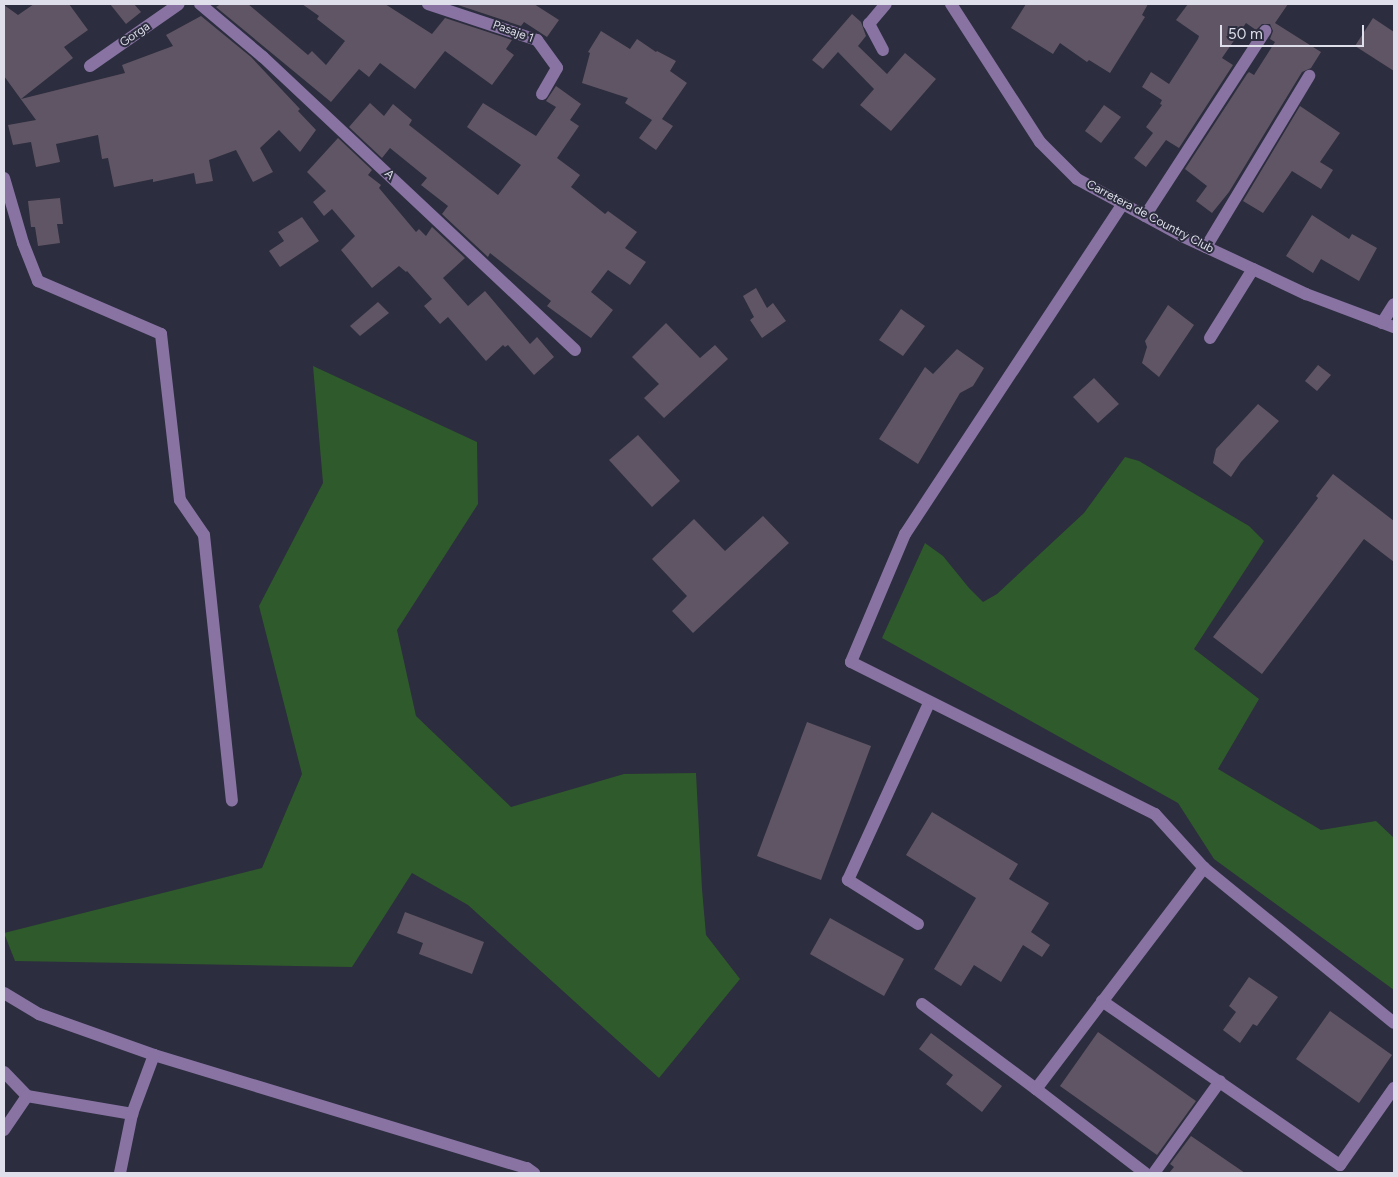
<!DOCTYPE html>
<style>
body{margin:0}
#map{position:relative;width:1398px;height:1177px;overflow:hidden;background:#2c2d3e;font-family:Figtree,sans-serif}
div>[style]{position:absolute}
.green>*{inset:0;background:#2f5a2b}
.building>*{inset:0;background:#605565}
.minor>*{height:12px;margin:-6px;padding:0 6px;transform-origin:6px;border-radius:6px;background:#8873a3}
span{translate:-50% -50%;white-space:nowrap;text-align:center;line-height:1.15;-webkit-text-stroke:4px #2c2d3e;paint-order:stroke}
.street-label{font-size:12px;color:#dedfea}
.frame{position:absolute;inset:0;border:5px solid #dedfea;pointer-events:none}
.scale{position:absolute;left:1220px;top:25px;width:144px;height:22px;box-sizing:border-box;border:2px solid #dedfea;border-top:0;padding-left:6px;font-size:15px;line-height:18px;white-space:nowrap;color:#dedfea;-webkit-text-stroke:4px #2c2d3e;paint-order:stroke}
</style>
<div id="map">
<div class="green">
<i style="clip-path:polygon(313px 366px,477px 442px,478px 504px,397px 630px,416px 716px,511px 807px,624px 774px,696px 773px,702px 889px,706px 935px,740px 979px,659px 1078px,468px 905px,412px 873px,352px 967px,15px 961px,4px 933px,262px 868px,302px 774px,259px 606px,323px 483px)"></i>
<i style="clip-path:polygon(1125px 457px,1139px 461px,1249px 526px,1264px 541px,1194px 649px,1259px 699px,1218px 769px,1321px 830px,1376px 821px,1394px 838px,1394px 990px,1214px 859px,1178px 803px,882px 638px,925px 543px,943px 556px,969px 588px,983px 602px,997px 594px,1084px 513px)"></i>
</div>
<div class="building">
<i style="clip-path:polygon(34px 4px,69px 4px,88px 30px,64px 47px,73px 58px,21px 99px,125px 73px,122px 65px,173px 46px,166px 35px,201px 16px,251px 57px,300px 109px,298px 111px,316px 130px,300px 152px,279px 130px,260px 148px,273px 172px,253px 182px,236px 150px,209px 160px,213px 181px,196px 184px,194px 173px,153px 182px,153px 179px,114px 187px,108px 158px,102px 159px,98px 135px,56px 144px,60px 162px,36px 167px,31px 142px,13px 145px,8px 125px,36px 120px,4px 76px,4px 5px,18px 15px)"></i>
<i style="clip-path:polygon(110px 4px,134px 4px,141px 12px,126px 24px)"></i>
<i style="clip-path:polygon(221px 4px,248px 4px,308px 55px,312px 51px,326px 65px,345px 41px,317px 19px,319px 16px,302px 4px,385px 4px,432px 34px,445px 18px,512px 40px,506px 49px,514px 55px,492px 85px,445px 51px,415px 89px,380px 63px,369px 77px,359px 69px,331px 102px,216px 7px)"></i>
<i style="clip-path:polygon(455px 4px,534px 4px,559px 20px,547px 37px,524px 22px,521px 26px)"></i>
<i style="clip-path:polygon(1026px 4px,1148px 4px,1142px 15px,1145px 17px,1110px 73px,1089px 60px,1087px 62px,1060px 43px,1053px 54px,1011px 28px)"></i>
<i style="clip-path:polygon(1188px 4px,1288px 4px,1275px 23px,1321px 52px,1311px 68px,1302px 72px,1229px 192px,1212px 213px,1196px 201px,1207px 186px,1185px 169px,1247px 74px,1249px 72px,1254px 75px,1275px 42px,1270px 39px,1273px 31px,1270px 24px,1262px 24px,1256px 30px,1246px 23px,1222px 58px,1233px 65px,1179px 148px,1166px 140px,1146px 167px,1134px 158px,1153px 133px,1146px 127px,1162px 105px,1160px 104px,1162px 100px,1142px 87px,1151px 72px,1169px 84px,1198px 39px,1199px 36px,1176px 20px)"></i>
<i style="clip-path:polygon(852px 14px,861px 22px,866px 36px,858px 46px,887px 74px,905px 53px,936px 79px,891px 131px,860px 105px,874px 89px,838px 52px,823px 69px,812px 60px)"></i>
<i style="clip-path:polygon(1373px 18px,1394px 32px,1394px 71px,1355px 46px)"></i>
<i style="clip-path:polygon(601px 31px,630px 49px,637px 39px,656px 52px,657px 51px,676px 61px,670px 71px,687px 83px,662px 119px,673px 126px,656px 150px,639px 138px,652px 120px,625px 103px,628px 98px,582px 83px,590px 53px,588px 52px)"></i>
<i style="clip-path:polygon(556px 86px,581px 104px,570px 120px,579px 126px,557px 158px,580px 175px,571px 187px,605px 214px,608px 211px,637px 232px,625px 248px,646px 262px,630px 285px,608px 270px,591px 292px,613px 310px,591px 338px,547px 306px,551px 301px,490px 253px,488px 257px,442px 214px,448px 206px,421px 185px,427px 178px,390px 148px,382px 158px,349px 127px,370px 103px,384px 116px,393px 104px,412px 120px,409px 125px,498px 195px,521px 165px,467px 127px,483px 103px,536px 136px,556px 107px,546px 101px)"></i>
<i style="clip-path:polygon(1104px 105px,1121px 117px,1101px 143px,1085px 131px)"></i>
<i style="clip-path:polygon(1300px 106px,1340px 133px,1320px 162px,1333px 170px,1321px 189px,1292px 171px,1263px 213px,1243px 201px)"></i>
<i style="clip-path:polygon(338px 138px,372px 170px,368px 175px,381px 185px,379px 188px,416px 232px,419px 229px,426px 236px,432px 227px,465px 258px,443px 278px,468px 306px,485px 291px,530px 344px,537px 337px,554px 357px,534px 375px,508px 345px,505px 347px,503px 345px,486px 361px,448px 317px,440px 324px,424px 306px,432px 299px,407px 271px,406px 272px,399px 266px,372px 288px,341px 250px,355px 236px,332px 209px,324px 216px,313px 202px,326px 191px,307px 172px)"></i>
<i style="clip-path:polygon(60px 198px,63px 224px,57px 224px,60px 243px,38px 246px,35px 227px,31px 227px,28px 201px)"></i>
<i style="clip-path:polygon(1312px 215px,1349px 239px,1352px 234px,1377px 248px,1359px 281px,1321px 259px,1313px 273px,1286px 256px)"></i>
<i style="clip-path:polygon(302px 217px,319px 241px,280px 267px,269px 251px,284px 241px,278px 232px)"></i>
<i style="clip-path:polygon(756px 288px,767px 308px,773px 303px,786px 321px,762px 338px,750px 320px,754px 317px,743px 296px)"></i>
<i style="clip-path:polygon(378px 302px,389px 313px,360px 336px,350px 326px)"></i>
<i style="clip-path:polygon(1168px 305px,1194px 325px,1159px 377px,1142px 363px,1147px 347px,1145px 341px)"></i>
<i style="clip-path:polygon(901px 309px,925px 326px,903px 356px,879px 340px)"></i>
<i style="clip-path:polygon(666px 323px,700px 358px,715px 345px,728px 359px,664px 418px,644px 398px,659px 384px,632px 357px)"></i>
<i style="clip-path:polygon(957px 349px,984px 368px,973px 386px,960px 393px,918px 464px,879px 439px,925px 367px,933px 374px)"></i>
<i style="clip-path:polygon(1318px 365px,1331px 375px,1317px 391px,1305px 381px)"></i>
<i style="clip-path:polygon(1094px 378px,1119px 404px,1098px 423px,1073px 397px)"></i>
<i style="clip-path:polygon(1258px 404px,1279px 421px,1241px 462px,1231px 477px,1213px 463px,1216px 449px)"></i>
<i style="clip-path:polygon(638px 435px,680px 481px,652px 507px,609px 460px)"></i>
<i style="clip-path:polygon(1333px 474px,1394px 521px,1394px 562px,1364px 539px,1262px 674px,1213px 637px,1318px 498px,1316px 496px)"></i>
<i style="clip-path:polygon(763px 516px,789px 543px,693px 633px,672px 611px,687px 596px,652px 559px,694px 519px,725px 551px)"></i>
<i style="clip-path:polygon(807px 722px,871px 746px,821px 880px,757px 856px)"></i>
<i style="clip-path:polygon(932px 812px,1018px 864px,1009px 879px,1049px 903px,1031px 932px,1050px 945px,1042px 957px,1023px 945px,1001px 982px,974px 965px,961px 986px,934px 969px,976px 898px,906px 855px)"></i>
<i style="clip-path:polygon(405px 912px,484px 942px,472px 974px,419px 954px,423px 943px,397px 933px)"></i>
<i style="clip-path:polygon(830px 918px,904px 959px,884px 996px,810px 954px)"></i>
<i style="clip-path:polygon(1249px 977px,1278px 997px,1257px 1026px,1253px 1024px,1240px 1043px,1223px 1030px,1236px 1012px,1229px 1006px)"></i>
<i style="clip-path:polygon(1330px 1011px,1392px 1055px,1359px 1103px,1296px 1059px)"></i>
<i style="clip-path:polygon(1098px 1032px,1196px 1101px,1157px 1155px,1060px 1086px)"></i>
<i style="clip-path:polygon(931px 1033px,1002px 1086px,982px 1112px,946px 1084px,953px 1075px,919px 1049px)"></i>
<i style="clip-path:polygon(1191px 1136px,1245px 1173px,1169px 1173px,1174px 1167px,1170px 1164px)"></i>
</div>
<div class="minor">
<i style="left:200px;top:4px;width:82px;rotate:40.1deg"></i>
<i style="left:263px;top:57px;width:428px;rotate:43.2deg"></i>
<i style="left:428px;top:4px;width:115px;rotate:18.3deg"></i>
<i style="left:537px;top:40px;width:34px;rotate:54deg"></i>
<i style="left:557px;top:68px;width:30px;rotate:120deg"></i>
<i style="left:951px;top:4px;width:164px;rotate:57.2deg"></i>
<i style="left:1040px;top:142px;width:52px;rotate:45deg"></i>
<i style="left:1077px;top:179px;width:119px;rotate:28.5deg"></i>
<i style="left:1182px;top:236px;width:78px;rotate:24.9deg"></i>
<i style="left:1253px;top:269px;width:59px;rotate:25.3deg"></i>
<i style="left:1306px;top:294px;width:94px;rotate:20.6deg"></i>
<i style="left:883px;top:50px;width:30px;rotate:-118deg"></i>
<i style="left:869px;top:24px;width:26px;rotate:-50deg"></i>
<i style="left:90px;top:66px;width:108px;rotate:-34.9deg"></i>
<i style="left:4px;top:178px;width:68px;rotate:73.7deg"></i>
<i style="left:23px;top:243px;width:41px;rotate:68.5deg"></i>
<i style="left:38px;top:281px;width:134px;rotate:23.3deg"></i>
<i style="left:161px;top:334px;width:167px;rotate:83.5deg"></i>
<i style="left:180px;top:500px;width:42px;rotate:55.6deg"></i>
<i style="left:204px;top:535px;width:267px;rotate:84deg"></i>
<i style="left:1122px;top:205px;width:394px;rotate:123.4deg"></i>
<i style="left:905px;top:534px;width:139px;rotate:112.9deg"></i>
<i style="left:851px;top:662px;width:340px;rotate:26.6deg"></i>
<i style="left:1155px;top:814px;width:73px;rotate:47.8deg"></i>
<i style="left:1204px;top:868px;width:245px;rotate:39.2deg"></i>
<i style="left:1145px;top:216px;width:221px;rotate:-57deg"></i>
<i style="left:1206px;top:247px;width:200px;rotate:-58.9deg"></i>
<i style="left:1382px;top:323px;width:22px;rotate:-58deg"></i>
<i style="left:1210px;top:338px;width:81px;rotate:-58.1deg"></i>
<i style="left:918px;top:924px;width:83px;rotate:-147.8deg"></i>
<i style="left:848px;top:880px;width:195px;rotate:-65.4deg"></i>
<i style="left:4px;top:993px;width:41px;rotate:31deg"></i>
<i style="left:39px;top:1014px;width:122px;rotate:19.6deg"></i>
<i style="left:154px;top:1055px;width:390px;rotate:16.9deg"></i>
<i style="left:527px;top:1168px;width:9px;rotate:36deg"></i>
<i style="left:1102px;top:1001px;width:289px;rotate:34.6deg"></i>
<i style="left:1340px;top:1165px;width:94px;rotate:-55deg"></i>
<i style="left:922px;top:1004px;width:142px;rotate:36.7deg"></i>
<i style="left:1036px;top:1089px;width:138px;rotate:37.6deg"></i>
<i style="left:4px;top:1072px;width:33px;rotate:46deg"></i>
<i style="left:27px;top:1096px;width:107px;rotate:9.7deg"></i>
<i style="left:1036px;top:1089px;width:278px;rotate:-52.8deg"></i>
<i style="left:4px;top:1130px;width:41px;rotate:-55.9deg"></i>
<i style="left:120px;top:1173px;width:60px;rotate:-78.5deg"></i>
<i style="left:132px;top:1114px;width:63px;rotate:-69.6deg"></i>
<i style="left:1154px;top:1173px;width:113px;rotate:-54.3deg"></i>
</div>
<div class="street-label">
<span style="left:513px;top:32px;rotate:20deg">Pasaje 1</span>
<span style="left:135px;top:35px;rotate:-35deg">Gorga</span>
<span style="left:389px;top:175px;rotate:43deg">A</span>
<span style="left:1150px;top:217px;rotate:28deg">Carretera de Country Club</span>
</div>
<div class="frame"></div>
<div class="scale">50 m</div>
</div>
